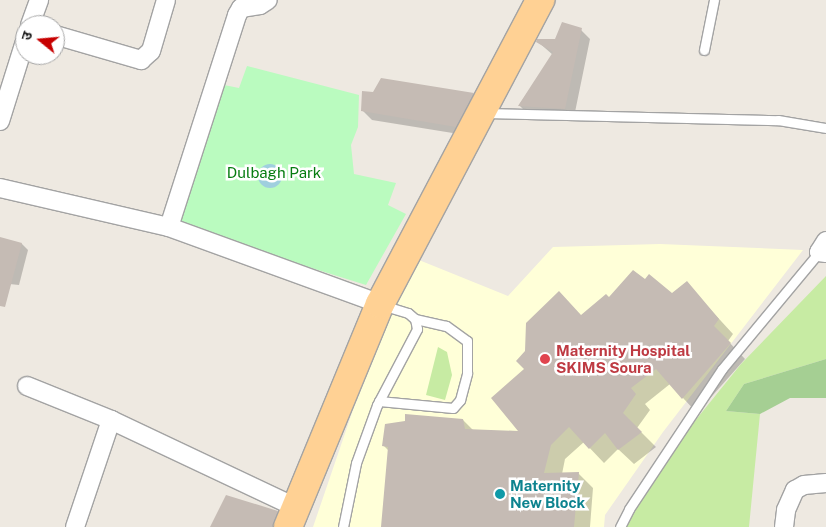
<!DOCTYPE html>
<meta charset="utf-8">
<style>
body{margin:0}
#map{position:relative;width:826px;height:527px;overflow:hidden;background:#eee9e1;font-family:"Public Sans","Noto Sans Devanagari",sans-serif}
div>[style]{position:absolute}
.education>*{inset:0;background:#ffffd8}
.grass>*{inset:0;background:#c7eba3}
.forest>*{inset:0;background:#a5cf93}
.park>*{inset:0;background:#bafbbf}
.water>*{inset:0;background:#9fcfde}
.round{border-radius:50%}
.shadow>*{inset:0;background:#0003}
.building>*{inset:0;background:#c5bbb4}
.roads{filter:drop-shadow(1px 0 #a3a3a3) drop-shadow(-1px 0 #a3a3a3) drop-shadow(0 1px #a3a3a3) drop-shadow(0 -1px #a3a3a3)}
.lane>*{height:9px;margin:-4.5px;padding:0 4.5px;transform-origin:4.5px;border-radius:4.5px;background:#fff}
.street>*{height:18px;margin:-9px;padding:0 9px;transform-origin:9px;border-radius:9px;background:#fff}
.primary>*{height:28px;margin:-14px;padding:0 14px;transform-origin:14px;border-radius:14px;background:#ffd194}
.dots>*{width:14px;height:14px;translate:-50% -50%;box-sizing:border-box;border:2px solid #fff;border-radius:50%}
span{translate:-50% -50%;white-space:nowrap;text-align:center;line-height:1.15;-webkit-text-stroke:5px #fff;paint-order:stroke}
.park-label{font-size:15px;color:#077c11}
.health-label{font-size:15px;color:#be3a42;font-weight:700}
.left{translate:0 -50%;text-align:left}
.culture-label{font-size:15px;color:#0d838f;font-weight:700}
.north{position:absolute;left:15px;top:15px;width:50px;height:50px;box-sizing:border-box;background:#fff;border:1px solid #a4a4a4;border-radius:50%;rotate:287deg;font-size:14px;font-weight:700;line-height:20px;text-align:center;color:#1c1c1c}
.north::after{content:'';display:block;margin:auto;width:18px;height:22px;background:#c70000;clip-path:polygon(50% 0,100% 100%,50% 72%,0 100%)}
</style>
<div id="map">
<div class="education">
<i style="clip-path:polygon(660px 244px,803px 250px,663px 432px,605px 515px,604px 527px,313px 527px,353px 410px,414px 258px,508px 296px,553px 247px)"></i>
</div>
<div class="grass">
<i style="clip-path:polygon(826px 276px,826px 359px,744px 384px,726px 411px,760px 414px,749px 527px,626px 527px,633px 510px,686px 432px,741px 364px)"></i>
<i style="clip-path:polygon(438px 347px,447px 352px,452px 375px,445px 400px,426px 395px)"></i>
</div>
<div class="forest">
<i style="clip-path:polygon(826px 359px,826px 398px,790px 398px,760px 414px,726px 411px,744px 384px)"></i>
</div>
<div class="park">
<i style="clip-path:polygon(247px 66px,359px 95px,358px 127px,351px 145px,354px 174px,396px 183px,388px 205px,406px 214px,366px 285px,174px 225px,219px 84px,239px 88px)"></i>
</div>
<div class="water">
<i class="round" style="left:258px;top:164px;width:24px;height:24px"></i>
</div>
<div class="shadow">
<i style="clip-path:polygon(581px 30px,590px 39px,574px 117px,528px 114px,519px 105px,553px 55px,537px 41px,556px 40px)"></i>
<i style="clip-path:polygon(473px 94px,482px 103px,465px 135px,372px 120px,363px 111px)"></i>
<i style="clip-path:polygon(0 238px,22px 244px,28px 250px,19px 285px,0 283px)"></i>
<i style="clip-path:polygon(645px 281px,672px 295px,686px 283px,733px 334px,728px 341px,745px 359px,697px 413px,670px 384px,645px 404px,650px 410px,637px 428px,656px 447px,634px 464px,618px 449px,604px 463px,584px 442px,565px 459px,562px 474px,578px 473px,593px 488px,590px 527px,382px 527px,389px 451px,384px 446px,463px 420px,473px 430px,521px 432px,582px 316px)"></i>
<i style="clip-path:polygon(277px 512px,286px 521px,284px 527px,211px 527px)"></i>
</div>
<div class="building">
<i style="clip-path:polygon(562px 22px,582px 28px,565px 109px,518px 106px,553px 52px,536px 42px,537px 39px,555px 39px)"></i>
<i style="clip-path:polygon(381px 78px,474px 93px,456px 127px,361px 111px,362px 91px,373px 92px)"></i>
<i style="clip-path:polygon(0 237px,22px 243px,5px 307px,0 306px)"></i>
<i style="clip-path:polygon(633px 270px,645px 279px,649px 274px,672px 293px,687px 281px,719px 319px,714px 326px,731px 343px,682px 399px,656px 369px,631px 388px,636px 394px,623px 413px,642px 432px,618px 450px,605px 433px,589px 449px,569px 427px,551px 445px,544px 473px,579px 472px,574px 527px,381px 527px,388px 447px,382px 446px,385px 424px,405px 421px,405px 414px,463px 419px,465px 429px,518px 431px,491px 398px,524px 369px,516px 361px,525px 351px,526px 323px,559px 291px,581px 315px,606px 294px,609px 297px)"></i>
<i style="clip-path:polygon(226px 495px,278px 511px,273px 527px,210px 527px)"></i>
</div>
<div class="roads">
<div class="lane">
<i style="left:704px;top:50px;width:51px;rotate:-78.7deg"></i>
<i style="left:486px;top:113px;width:292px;rotate:1.4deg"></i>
<i style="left:778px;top:120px;width:49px;rotate:9.5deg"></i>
<i style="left:379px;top:401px;width:74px;rotate:5.4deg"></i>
<i style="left:453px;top:408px;width:11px;rotate:-49deg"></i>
<i style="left:460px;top:400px;width:28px;rotate:-75deg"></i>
<i style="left:467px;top:373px;width:32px;rotate:-90deg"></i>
<i style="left:467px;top:341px;width:26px;rotate:-144deg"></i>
<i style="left:446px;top:326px;width:32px;rotate:-167deg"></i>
<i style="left:343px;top:527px;width:65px;rotate:-78.5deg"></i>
<i style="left:356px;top:463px;width:62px;rotate:-70.1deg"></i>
<i style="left:377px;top:405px;width:86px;rotate:-62.2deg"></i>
<i style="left:417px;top:329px;width:10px;rotate:-101deg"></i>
<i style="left:415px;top:319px;width:9px;rotate:-139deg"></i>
<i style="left:408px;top:313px;width:27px;rotate:-163deg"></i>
<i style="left:620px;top:527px;width:20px;rotate:-63deg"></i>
<i style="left:629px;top:509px;width:168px;rotate:-56.4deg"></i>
<i style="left:722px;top:369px;width:152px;rotate:-50.3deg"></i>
</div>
<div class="street">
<i style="left:30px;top:25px;width:27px;rotate:-70deg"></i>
<i style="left:55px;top:35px;width:90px;rotate:16.2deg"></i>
<i style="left:141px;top:60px;width:13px;rotate:-42deg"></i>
<i style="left:151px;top:51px;width:53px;rotate:-73.6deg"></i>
<i style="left:0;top:121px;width:84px;rotate:-72.6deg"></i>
<i style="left:0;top:188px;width:173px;rotate:13deg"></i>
<i style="left:169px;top:227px;width:225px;rotate:20deg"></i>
<i style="left:169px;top:227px;width:223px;rotate:-72.2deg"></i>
<i style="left:237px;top:15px;width:8px;rotate:-60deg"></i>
<i style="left:241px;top:8px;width:19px;rotate:-9deg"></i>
<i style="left:260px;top:5px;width:9px;rotate:-32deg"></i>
<i style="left:826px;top:241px;width:13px;rotate:122deg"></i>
<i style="left:819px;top:252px;width:7px;rotate:8deg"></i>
<i style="left:27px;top:386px;width:91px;rotate:22deg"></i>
<i style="left:111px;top:420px;width:204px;rotate:25.3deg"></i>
<i style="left:75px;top:527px;width:113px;rotate:-71.4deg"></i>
<i style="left:784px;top:527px;width:17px;rotate:-83deg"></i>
<i style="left:786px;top:510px;width:22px;rotate:-66deg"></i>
<i style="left:795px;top:490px;width:10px;rotate:-29deg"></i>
<i style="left:804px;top:485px;width:22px;rotate:-5deg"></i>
</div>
<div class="primary">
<i style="left:288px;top:527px;width:241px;rotate:-67.6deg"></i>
<i style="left:380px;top:304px;width:344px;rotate:-62.2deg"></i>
</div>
</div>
<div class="dots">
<i style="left:545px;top:359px;background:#e0444e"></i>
<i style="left:500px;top:494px;background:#0f9aa8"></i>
</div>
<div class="park-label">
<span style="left:274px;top:173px">Dulbagh Park</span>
</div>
<div class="health-label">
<span class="left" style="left:556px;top:359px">Maternity Hospital<br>SKIMS Soura</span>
</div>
<div class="culture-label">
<span class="left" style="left:510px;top:494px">Maternity<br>New Block</span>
</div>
<div class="north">उ</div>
</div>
